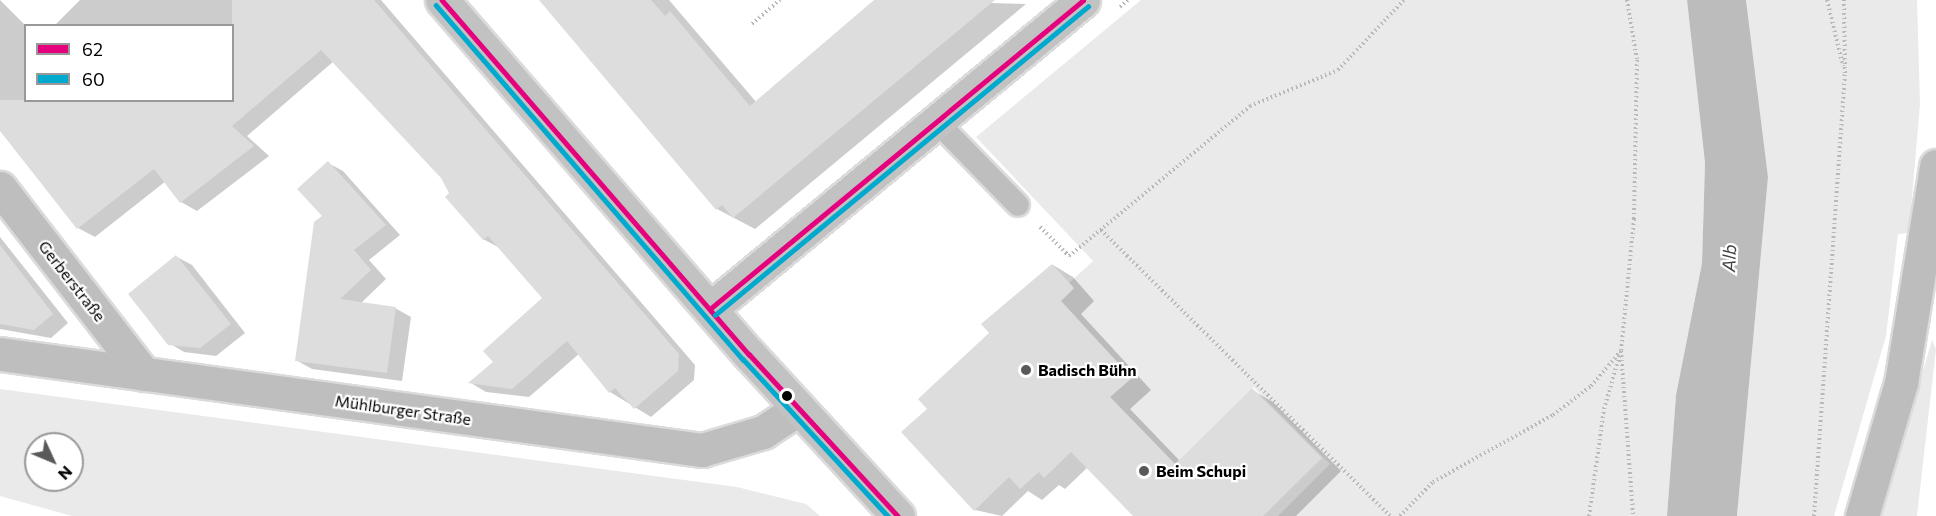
<!DOCTYPE html>
<meta charset="utf-8">
<style>
body{margin:0}
#map{position:relative;width:1936px;height:516px;overflow:hidden;background:#fff;font-family:Commissioner,sans-serif}
div>[style]{position:absolute}
.green>*{inset:0;background:#eaeaea}
.water>*{inset:0;background:#bcbcbc}
.shadow>*{inset:0;background:#0003}
.building>*{inset:0;background:#ddd}
.path>*{height:4px;margin-top:-2px;transform-origin:0;background:repeating-linear-gradient(90deg,#b8b8b8 0 1.5px,transparent 0 4.5px)}
.roads{filter:drop-shadow(2px 0 #dbdbdb) drop-shadow(-2px 0 #dbdbdb) drop-shadow(0 2px #dbdbdb) drop-shadow(0 -2px #dbdbdb)}
.lane>*{height:22px;margin:-11px;padding:0 11px;transform-origin:11px;border-radius:11px;background:#bebebe}
.street>*{height:33px;margin:-16.5px;padding:0 16.5px;transform-origin:16.5px;border-radius:16.5px;background:#bebebe}
.secondary>*{height:33px;margin:-16.5px;padding:0 16.5px;transform-origin:16.5px;border-radius:16.5px;background:#c2c2c2}
.highway>*{height:33px;margin:-16.5px;padding:0 16.5px;transform-origin:16.5px;border-radius:16.5px;background:#bdbdbd}
.bus-1>*{height:4.5px;margin:-2.25px;padding:0 2.25px;transform-origin:2.25px;border-radius:2.25px;background:#e5007d}
.bus-2>*{height:4.5px;margin:-2.25px;padding:0 2.25px;transform-origin:2.25px;border-radius:2.25px;background:#00a9ce}
.dots>*{width:16px;height:16px;translate:-50% -50%;box-sizing:border-box;border:3px solid #fff;border-radius:50%}
span{translate:-50% -50%;white-space:nowrap;text-align:center;line-height:1.15;-webkit-text-stroke:4.5px #fff;paint-order:stroke}
.street-label{font-size:16px;color:#000}
.poi-label{font-size:16px;color:#000;font-weight:700}
.left{translate:0 -50%;text-align:left}
.water-label{font-size:18px;color:#414141;font-style:italic}
.legend{position:absolute;left:24px;top:24px;width:210px;height:78px;box-sizing:border-box;background:#fff;border:2px solid #999;margin:0;padding:8px 10px;list-style:none;font-size:18px;color:#000}
.legend li{display:flex;align-items:center;gap:12px;height:30px}
.legend b{width:30px;border:2px solid #999}
.north{position:absolute;left:24px;top:432px;width:60px;height:60px;box-sizing:border-box;background:#fff;border:2px solid #999;border-radius:50%;rotate:134deg;font-size:16px;font-weight:700;line-height:24px;text-align:center;color:#000}
.north::after{content:'';display:block;margin:auto;width:21px;height:27px;background:#595959;clip-path:polygon(50% 0,100% 100%,50% 72%,0 100%)}
</style>
<div id="map">
<div class="green">
<i style="clip-path:polygon(1141px 0,1687px 0,1705px 163px,1702px 263px,1676px 395px,1667px 516px,1278px 516px,1330px 464px,1253px 387px,1175px 464px,1110px 397px,1131px 378px,1061px 301px,1074px 288px,1069px 283px,1093px 261px,976px 137px)"></i>
<i style="clip-path:polygon(1746px 0,1917px 0,1920px 104px,1909px 233px,1898px 234px,1886px 336px,1834px 516px,1737px 516px,1768px 177px)"></i>
<i style="clip-path:polygon(1932px 340px,1936px 349px,1917px 516px,1880px 516px)"></i>
<i style="clip-path:polygon(evenodd,0 389px,737px 487px,806px 504px,820px 516px,72px 516px,0 496px,0 389px,36px 444px,72px 444px,72px 480px,36px 480px,36px 444px)"></i>
</div>
<div class="water">
<i style="clip-path:polygon(1687px 0,1746px 0,1768px 177px,1737px 516px,1667px 516px,1676px 395px,1702px 263px,1705px 163px)"></i>
</div>
<div class="shadow">
<i style="clip-path:polygon(0 0,26px 26px,26px 100px,232px 100px,232px 26px,54px 26px,80px 0,381px 0,695px 365px,694px 380px,651px 417px,610px 392px,580px 353px,529px 397px,486px 392px,471px 383px,495px 362px,544px 298px,500px 248px,483px 239px,442px 177px,334px 61px,247px 136px,269px 156px,197px 211px,181px 202px,166px 181px,95px 237px,78px 228px,0 128px)"></i>
<i style="clip-path:polygon(540px 0,669px 0,757px 103px,876px 0,1026px 4px,755px 229px,717px 209px)"></i>
<i style="clip-path:polygon(328px 163px,343px 171px,400px 235px,369px 260px,386px 279px,360px 304px,395px 308px,411px 317px,402px 381px,312px 369px,296px 360px,324px 216px)"></i>
<i style="clip-path:polygon(0 237px,68px 323px,51px 338px,0 329px)"></i>
<i style="clip-path:polygon(177px 257px,192px 265px,245px 333px,216px 356px,184px 352px,169px 343px)"></i>
<i style="clip-path:polygon(1053px 265px,1073px 277px,1094px 301px,1081px 314px,1151px 390px,1130px 409px,1180px 461px,1252px 390px,1273px 402px,1341px 471px,1296px 516px,1135px 516px,1088px 467px,1065px 489px,1059px 485px,1042px 500px,1028px 491px,1002px 516px,975px 510px,929px 409px)"></i>
</div>
<div class="building">
<i style="clip-path:polygon(232px 0,374px 0,679px 354px,678px 371px,634px 409px,615px 388px,609px 393px,567px 341px,512px 389px,468px 383px,493px 362px,483px 351px,542px 298px,488px 236px,483px 240px,445px 197px,449px 193px,441px 178px,321px 50px,232px 126px,254px 146px,180px 203px,154px 169px,77px 229px,0 131px,0 100px,232px 100px)"></i>
<i style="clip-path:polygon(539px 0,651px 0,665px 16px,670px 11px,750px 106px,874px 0,995px 0,733px 218px,722px 205px,716px 210px)"></i>
<i style="clip-path:polygon(328px 161px,386px 225px,354px 250px,371px 270px,340px 299px,396px 307px,387px 373px,295px 361px,314px 222px,322px 216px,297px 189px)"></i>
<i style="clip-path:polygon(0 245px,53px 314px,34px 330px,0 324px)"></i>
<i style="clip-path:polygon(176px 255px,231px 324px,200px 348px,168px 345px,128px 294px)"></i>
<i style="clip-path:polygon(1052px 264px,1074px 288px,1061px 301px,1132px 378px,1110px 397px,1175px 464px,1252px 388px,1322px 458px,1263px 516px,1133px 516px,1071px 452px,1044px 478px,1039px 472px,1020px 489px,1009px 477px,974px 511px,901px 432px,927px 409px,918px 399px,989px 333px,981px 324px)"></i>
</div>
<div class="path">
<i style="left:1627px;top:0;width:61px;rotate:80.5deg"></i>
<i style="left:1637px;top:60px;width:159px;rotate:91.1deg"></i>
<i style="left:1634px;top:219px;width:133px;rotate:95.6deg"></i>
<i style="left:1621px;top:351px;width:165px;rotate:85.8deg"></i>
<i style="left:1827px;top:0;width:68px;rotate:76.4deg"></i>
<i style="left:1120px;top:7px;width:11px;rotate:-41deg"></i>
<i style="left:752px;top:24px;width:37px;rotate:-41deg"></i>
<i style="left:1040px;top:227px;width:41px;rotate:45deg"></i>
<i style="left:1069px;top:256px;width:235px;rotate:-39.6deg"></i>
<i style="left:1250px;top:106px;width:95px;rotate:-22.2deg"></i>
<i style="left:1338px;top:70px;width:96px;rotate:-46.7deg"></i>
<i style="left:1101px;top:230px;width:407px;rotate:44.7deg"></i>
<i style="left:1400px;top:516px;width:47px;rotate:-45.9deg"></i>
<i style="left:1433px;top:482px;width:137px;rotate:-29.2deg"></i>
<i style="left:1553px;top:415px;width:48px;rotate:-37.3deg"></i>
<i style="left:1591px;top:386px;width:46px;rotate:-49.4deg"></i>
<i style="left:1589px;top:516px;width:108px;rotate:-82deg"></i>
<i style="left:1604px;top:409px;width:57px;rotate:-73.8deg"></i>
<i style="left:1814px;top:516px;width:444px;rotate:-86deg"></i>
<i style="left:1845px;top:73px;width:73px;rotate:-90.8deg"></i>
</div>
<div class="roads">
<div class="lane">
<i style="left:936px;top:121px;width:117px;rotate:45.7deg"></i>
</div>
<div class="street">
<i style="left:0;top:188px;width:235px;rotate:52.3deg"></i>
<i style="left:0;top:354px;width:709px;rotate:7.79deg"></i>
<i style="left:702px;top:450px;width:64px;rotate:-16.4deg"></i>
<i style="left:763px;top:432px;width:42px;rotate:-33.3deg"></i>
</div>
<div class="secondary">
<i style="left:442px;top:0;width:469px;rotate:49.1deg"></i>
<i style="left:749px;top:354px;width:220px;rotate:47.4deg"></i>
<i style="left:710px;top:309px;width:484px;rotate:-39.6deg"></i>
</div>
<div class="highway">
<i style="left:1862px;top:516px;width:139px;rotate:-73.7deg"></i>
<i style="left:1901px;top:383px;width:220px;rotate:-80.8deg"></i>
</div>
</div>
<div class="bus-1">
<i style="left:442px;top:0;width:469px;rotate:49.1deg"></i>
<i style="left:749px;top:354px;width:220px;rotate:47.4deg"></i>
<i style="left:710px;top:309px;width:484px;rotate:-39.6deg"></i>
</div>
<div class="bus-2">
<i style="left:436px;top:5px;width:469px;rotate:49.1deg"></i>
<i style="left:743px;top:359px;width:214px;rotate:47.3deg"></i>
<i style="left:715px;top:315px;width:484px;rotate:-39.6deg"></i>
</div>
<div class="dots">
<i style="left:1026px;top:370px;background:#595959"></i>
<i style="left:787px;top:396px;background:#000"></i>
<i style="left:1144px;top:471px;background:#595959"></i>
</div>
<div class="street-label">
<span style="left:72px;top:281px;rotate:52deg">Gerberstraße</span>
<span style="left:403px;top:410px;rotate:8deg">Mühlburger Straße</span>
</div>
<div class="poi-label">
<span class="left" style="left:1038px;top:370px">Badisch Bühn</span>
<span class="left" style="left:1156px;top:471px">Beim Schupi</span>
</div>
<div class="water-label">
<span style="left:1729px;top:258px;rotate:-87deg">Alb</span>
</div>
<ul class="legend">
<li><b style="height:8px;background:#e5007d"></b>62</li>
<li><b style="height:8px;background:#00a9ce"></b>60</li>
</ul>
<div class="north">N</div>
</div>
